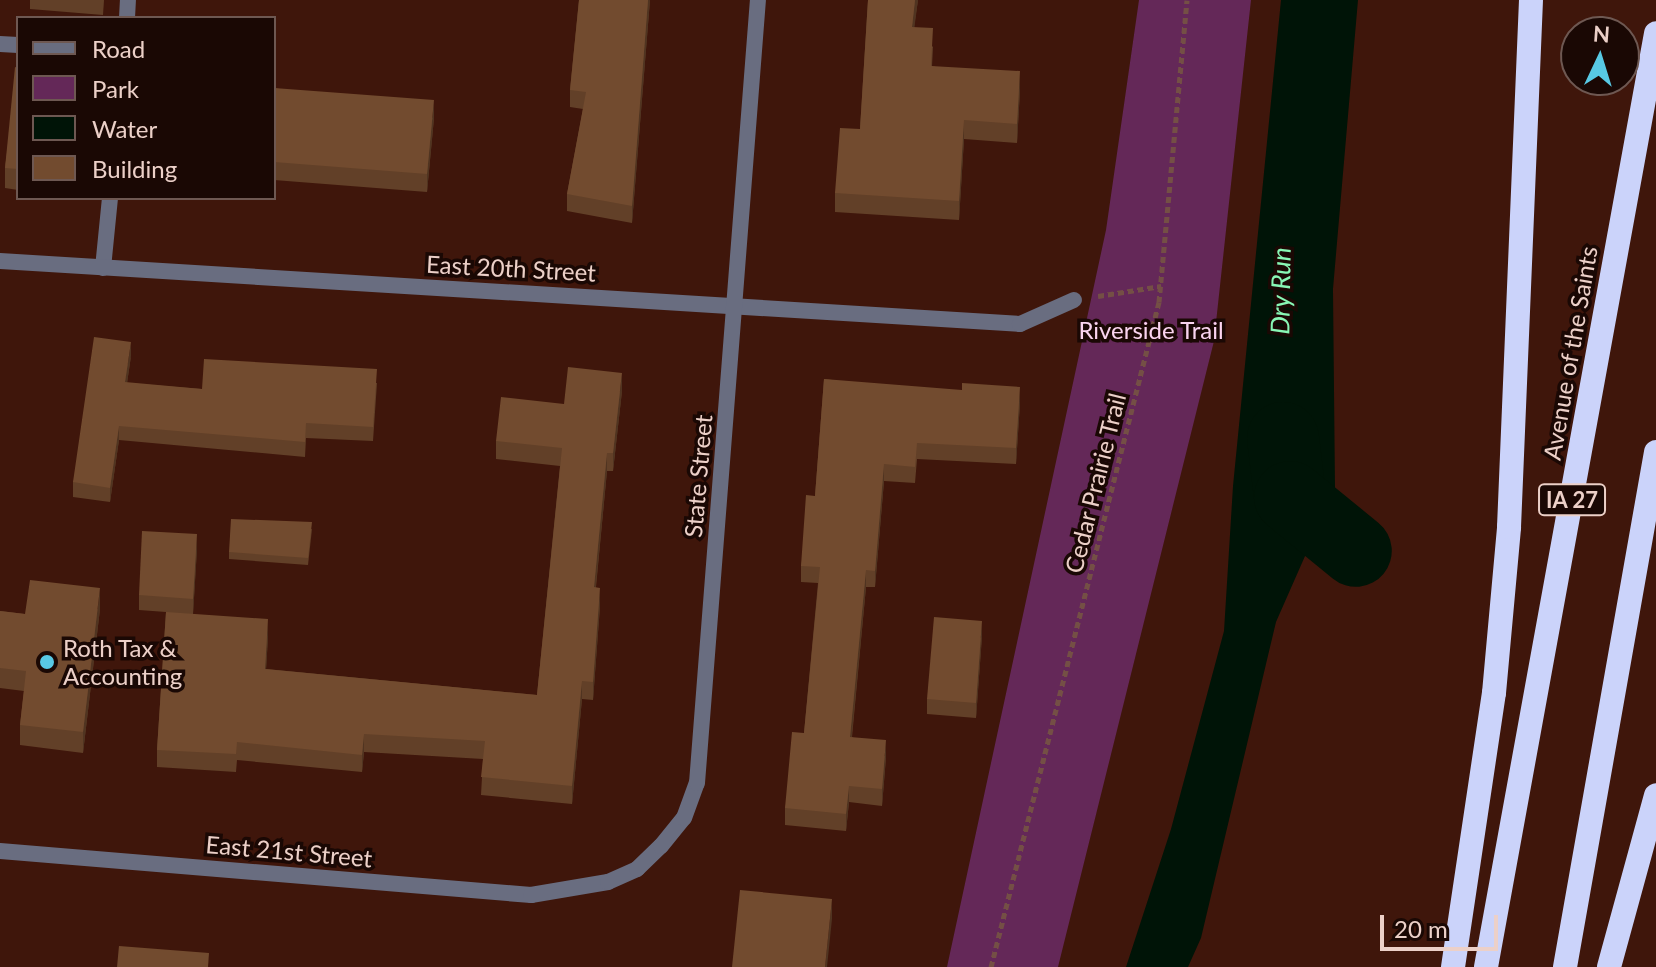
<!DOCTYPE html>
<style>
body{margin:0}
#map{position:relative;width:1656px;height:967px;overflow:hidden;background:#3f160b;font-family:Lato,sans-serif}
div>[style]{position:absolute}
.green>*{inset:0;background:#642858}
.water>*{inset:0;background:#001407}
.river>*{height:72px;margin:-36px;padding:0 36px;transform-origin:36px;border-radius:36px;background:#001407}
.path>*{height:5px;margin-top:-2.5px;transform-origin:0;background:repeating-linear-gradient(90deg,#744f45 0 6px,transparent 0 10px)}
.lane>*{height:16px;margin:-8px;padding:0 8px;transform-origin:8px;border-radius:8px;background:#696d80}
.street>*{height:16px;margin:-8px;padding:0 8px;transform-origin:8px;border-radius:8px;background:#696d80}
.highway>*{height:24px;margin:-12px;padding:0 12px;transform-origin:12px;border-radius:12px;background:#cbd3fa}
.wall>*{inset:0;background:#624028}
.shaded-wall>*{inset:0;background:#503421}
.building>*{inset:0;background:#724b2f}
.dots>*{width:22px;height:22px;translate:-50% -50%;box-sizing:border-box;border:4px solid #1a0804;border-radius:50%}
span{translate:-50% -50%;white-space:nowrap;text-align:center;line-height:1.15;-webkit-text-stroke:7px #1a0804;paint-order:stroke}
.shield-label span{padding:2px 6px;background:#1a0804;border:2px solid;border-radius:6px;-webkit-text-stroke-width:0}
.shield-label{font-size:22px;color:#ecd0c8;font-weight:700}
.street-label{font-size:24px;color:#ecd0c8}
.park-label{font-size:24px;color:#fad4ef}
.poi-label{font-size:24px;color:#ecd0c8}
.left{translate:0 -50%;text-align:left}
.water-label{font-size:26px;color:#88f7b5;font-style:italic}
.legend{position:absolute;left:16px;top:16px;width:260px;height:184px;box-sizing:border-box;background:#1a0804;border:2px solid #6e5852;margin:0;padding:10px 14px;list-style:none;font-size:24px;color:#ecd0c8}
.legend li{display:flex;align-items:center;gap:16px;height:40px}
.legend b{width:40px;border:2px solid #6e5852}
.north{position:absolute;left:1560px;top:16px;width:80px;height:80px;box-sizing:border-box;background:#1a0804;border:2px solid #6e5852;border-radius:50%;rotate:4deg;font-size:22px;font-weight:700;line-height:32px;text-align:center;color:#ecd0c8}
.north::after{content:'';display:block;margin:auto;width:28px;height:36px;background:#58c9e4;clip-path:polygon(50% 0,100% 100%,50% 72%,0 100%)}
.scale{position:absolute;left:1380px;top:915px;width:118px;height:36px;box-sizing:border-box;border:4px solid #ecd0c8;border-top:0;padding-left:10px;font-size:24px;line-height:28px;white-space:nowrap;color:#ecd0c8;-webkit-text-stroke:6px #1a0804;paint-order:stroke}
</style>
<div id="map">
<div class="green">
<i style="clip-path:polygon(1139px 0,1251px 0,1214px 341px,1058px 967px,947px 967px,1106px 230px)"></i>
</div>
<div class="water">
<i style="clip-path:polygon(1281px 0,1358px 0,1333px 289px,1335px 488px,1276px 622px,1201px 938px,1188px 967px,1126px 967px,1171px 829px,1224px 631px,1233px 486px)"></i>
</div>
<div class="river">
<i style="left:1283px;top:438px;width:59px;rotate:83.2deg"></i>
<i style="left:1290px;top:497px;width:85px;rotate:39.3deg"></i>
</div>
<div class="path">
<i style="left:1098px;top:296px;width:64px;rotate:-9deg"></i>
<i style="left:991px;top:967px;width:686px;rotate:-75.82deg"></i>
<i style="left:1159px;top:302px;width:303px;rotate:-84.7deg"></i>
</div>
<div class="lane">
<i style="left:127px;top:18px;width:18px;rotate:-87deg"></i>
<i style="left:0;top:44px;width:18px;rotate:3deg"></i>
<i style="left:103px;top:268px;width:70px;rotate:-84.3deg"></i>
</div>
<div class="street">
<i style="left:0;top:261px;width:1022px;rotate:3.53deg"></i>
<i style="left:1020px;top:324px;width:59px;rotate:-24deg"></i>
<i style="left:0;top:851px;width:533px;rotate:4.74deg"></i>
<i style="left:531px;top:895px;width:78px;rotate:-9.6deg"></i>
<i style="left:608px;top:882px;width:32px;rotate:-24deg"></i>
<i style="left:637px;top:869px;width:33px;rotate:-44deg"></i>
<i style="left:661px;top:846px;width:36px;rotate:-51deg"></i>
<i style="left:684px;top:818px;width:37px;rotate:-70deg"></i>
<i style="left:697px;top:783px;width:785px;rotate:-85.55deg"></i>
</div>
<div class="highway">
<i style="left:1453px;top:967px;width:277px;rotate:-81.5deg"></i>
<i style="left:1494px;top:693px;width:167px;rotate:-84.8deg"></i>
<i style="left:1509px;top:527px;width:527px;rotate:-87.61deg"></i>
<i style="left:1486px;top:967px;width:949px;rotate:-79.68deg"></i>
<i style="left:1565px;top:967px;width:523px;rotate:-79.98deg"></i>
<i style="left:1609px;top:967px;width:178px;rotate:-74.7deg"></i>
</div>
<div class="wall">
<i style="clip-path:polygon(30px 0,104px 0,103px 15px,30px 9px)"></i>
<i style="clip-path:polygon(579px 0,650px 0,632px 223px,567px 211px,567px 194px,583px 109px,570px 107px,570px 90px)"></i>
<i style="clip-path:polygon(868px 0,918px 0,914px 27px,933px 47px,932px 66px,1020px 90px,1017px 143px,964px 139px,959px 220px,835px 212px,835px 193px,860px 129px)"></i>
<i style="clip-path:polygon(18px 68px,18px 190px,5px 188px,5px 168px)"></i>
<i style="clip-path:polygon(274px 88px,434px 118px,427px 192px,274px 180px)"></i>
<i style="clip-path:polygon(131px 356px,127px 383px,202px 389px,377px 383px,373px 441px,306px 438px,305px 457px,119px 440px,110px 502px,73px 497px,73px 482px)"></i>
<i style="clip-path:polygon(824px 379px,1020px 403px,1016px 464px,917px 459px,915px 483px,884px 481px,875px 587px,866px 587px,852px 737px,886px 757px,882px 806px,849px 802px,846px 831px,785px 825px,785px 808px,804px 733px,818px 583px,801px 582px,801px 566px,815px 496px)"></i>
<i style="clip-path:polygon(622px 391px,613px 471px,607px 471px,596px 587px,600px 606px,593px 700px,582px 699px,572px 804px,481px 795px,483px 759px,364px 752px,362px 772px,237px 760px,236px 772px,157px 767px,157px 750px,166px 612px,139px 610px,139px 595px,197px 549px,193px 614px,268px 637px,266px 669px,537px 695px,560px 466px,496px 459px,496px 441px,564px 404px)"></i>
<i style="clip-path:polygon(312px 529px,308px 565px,229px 559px,229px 552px)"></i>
<i style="clip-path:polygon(100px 609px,83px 753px,20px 745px,20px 725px,24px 691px,0 688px,0 611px,25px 614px)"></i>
<i style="clip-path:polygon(982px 636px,976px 718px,927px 714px,927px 699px)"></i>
</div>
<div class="shaded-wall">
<i style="clip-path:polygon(648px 0,650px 0,632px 223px,632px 206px)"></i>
<i style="clip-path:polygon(915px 0,918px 0,912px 46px,912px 27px)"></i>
<i style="clip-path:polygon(1020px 71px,1020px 90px,1017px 143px,1017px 124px)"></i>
<i style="clip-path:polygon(434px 100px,434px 118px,427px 192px,427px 174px)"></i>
<i style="clip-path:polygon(964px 120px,964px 139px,959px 220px,959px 201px)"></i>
<i style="clip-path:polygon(131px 342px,131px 356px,125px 397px,125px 382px)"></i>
<i style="clip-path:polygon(622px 373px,622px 391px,613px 471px,613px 453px)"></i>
<i style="clip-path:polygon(1020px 387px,1020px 403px,1016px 464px,1016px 448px)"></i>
<i style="clip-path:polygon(119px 426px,119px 440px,110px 502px,110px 488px)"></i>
<i style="clip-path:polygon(607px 453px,607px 471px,594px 605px,594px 587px)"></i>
<i style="clip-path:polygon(884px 464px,884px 481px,875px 587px,875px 571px)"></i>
<i style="clip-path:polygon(197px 534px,197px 549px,193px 614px,193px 599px)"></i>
<i style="clip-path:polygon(866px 570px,866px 587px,850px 754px,850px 737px)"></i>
<i style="clip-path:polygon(100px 588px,100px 609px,83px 753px,83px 732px)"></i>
<i style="clip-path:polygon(600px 588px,600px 606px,593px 700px,593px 682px)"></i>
<i style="clip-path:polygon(268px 619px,268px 637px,265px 687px,265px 669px)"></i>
<i style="clip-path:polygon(982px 621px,982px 636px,976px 718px,976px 703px)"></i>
<i style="clip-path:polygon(582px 681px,582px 699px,572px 804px,572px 786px)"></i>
<i style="clip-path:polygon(364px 734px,364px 752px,362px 772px,362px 755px)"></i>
<i style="clip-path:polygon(886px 740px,886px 757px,882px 806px,882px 789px)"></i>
<i style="clip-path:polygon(849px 786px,849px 802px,846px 831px,846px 814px)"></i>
<i style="clip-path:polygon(832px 899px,832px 919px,827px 967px,825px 967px)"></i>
</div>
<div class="building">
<i style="clip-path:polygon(579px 0,648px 0,632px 206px,567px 194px,586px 92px,570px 90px)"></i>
<i style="clip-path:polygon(868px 0,915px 0,912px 27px,933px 28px,931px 66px,1020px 71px,1017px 124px,964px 120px,959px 201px,835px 193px,840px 128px,860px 129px)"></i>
<i style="clip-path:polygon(15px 67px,18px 68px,18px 169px,5px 168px)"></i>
<i style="clip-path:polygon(274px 88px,434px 100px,427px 174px,274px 162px)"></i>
<i style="clip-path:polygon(94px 337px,131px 342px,125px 382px,202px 389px,204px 359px,377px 369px,373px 427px,306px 423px,305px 442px,119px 426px,110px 488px,73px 482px)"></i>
<i style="clip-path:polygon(568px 367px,622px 373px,613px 453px,607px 453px,594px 587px,600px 588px,593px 682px,582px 681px,572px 786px,481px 777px,485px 741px,364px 734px,362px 755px,237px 742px,236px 754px,157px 750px,166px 612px,268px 619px,265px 669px,537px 695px,562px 448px,496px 441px,501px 397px,564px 404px)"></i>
<i style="clip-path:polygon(824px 379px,962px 390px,962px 383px,1020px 387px,1016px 448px,917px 443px,915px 467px,884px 464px,875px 571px,866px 570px,850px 737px,886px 740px,882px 789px,849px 786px,846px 814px,785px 808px,792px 732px,804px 733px,820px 567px,801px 566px,806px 495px,815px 496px)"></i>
<i style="clip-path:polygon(231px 519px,312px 522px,308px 558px,229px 552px)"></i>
<i style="clip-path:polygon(142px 531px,197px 534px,193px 599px,139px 595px)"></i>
<i style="clip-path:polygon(30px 580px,100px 588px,83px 732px,20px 725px,26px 671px,0 668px,0 611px,25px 614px)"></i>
<i style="clip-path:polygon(934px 617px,982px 621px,976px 703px,927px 699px)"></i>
<i style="clip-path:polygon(740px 890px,832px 899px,825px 967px,732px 967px)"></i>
<i style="clip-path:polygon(119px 946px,209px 953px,208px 967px,117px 967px)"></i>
</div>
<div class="dots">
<i style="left:47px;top:662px;background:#58c9e4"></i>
</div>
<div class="shield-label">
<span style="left:1572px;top:500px">IA 27</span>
</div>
<div class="street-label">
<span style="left:511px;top:268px;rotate:3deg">East 20th Street</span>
<span style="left:1570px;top:353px;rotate:-80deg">Avenue of the Saints</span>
<span style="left:698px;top:476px;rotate:-85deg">State Street</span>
<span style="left:1095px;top:483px;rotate:-76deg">Cedar Prairie Trail</span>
<span style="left:289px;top:851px;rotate:5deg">East 21st Street</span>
</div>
<div class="park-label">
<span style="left:1151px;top:330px">Riverside Trail</span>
</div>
<div class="poi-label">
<span class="left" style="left:63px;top:662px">Roth Tax &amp;<br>Accounting</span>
</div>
<div class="water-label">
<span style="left:1281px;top:291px;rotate:-89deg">Dry Run</span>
</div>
<ul class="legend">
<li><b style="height:10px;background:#696d80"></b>Road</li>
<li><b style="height:22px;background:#642858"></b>Park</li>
<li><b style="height:22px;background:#001407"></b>Water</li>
<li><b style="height:22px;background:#724b2f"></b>Building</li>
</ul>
<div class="north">N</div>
<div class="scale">20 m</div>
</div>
